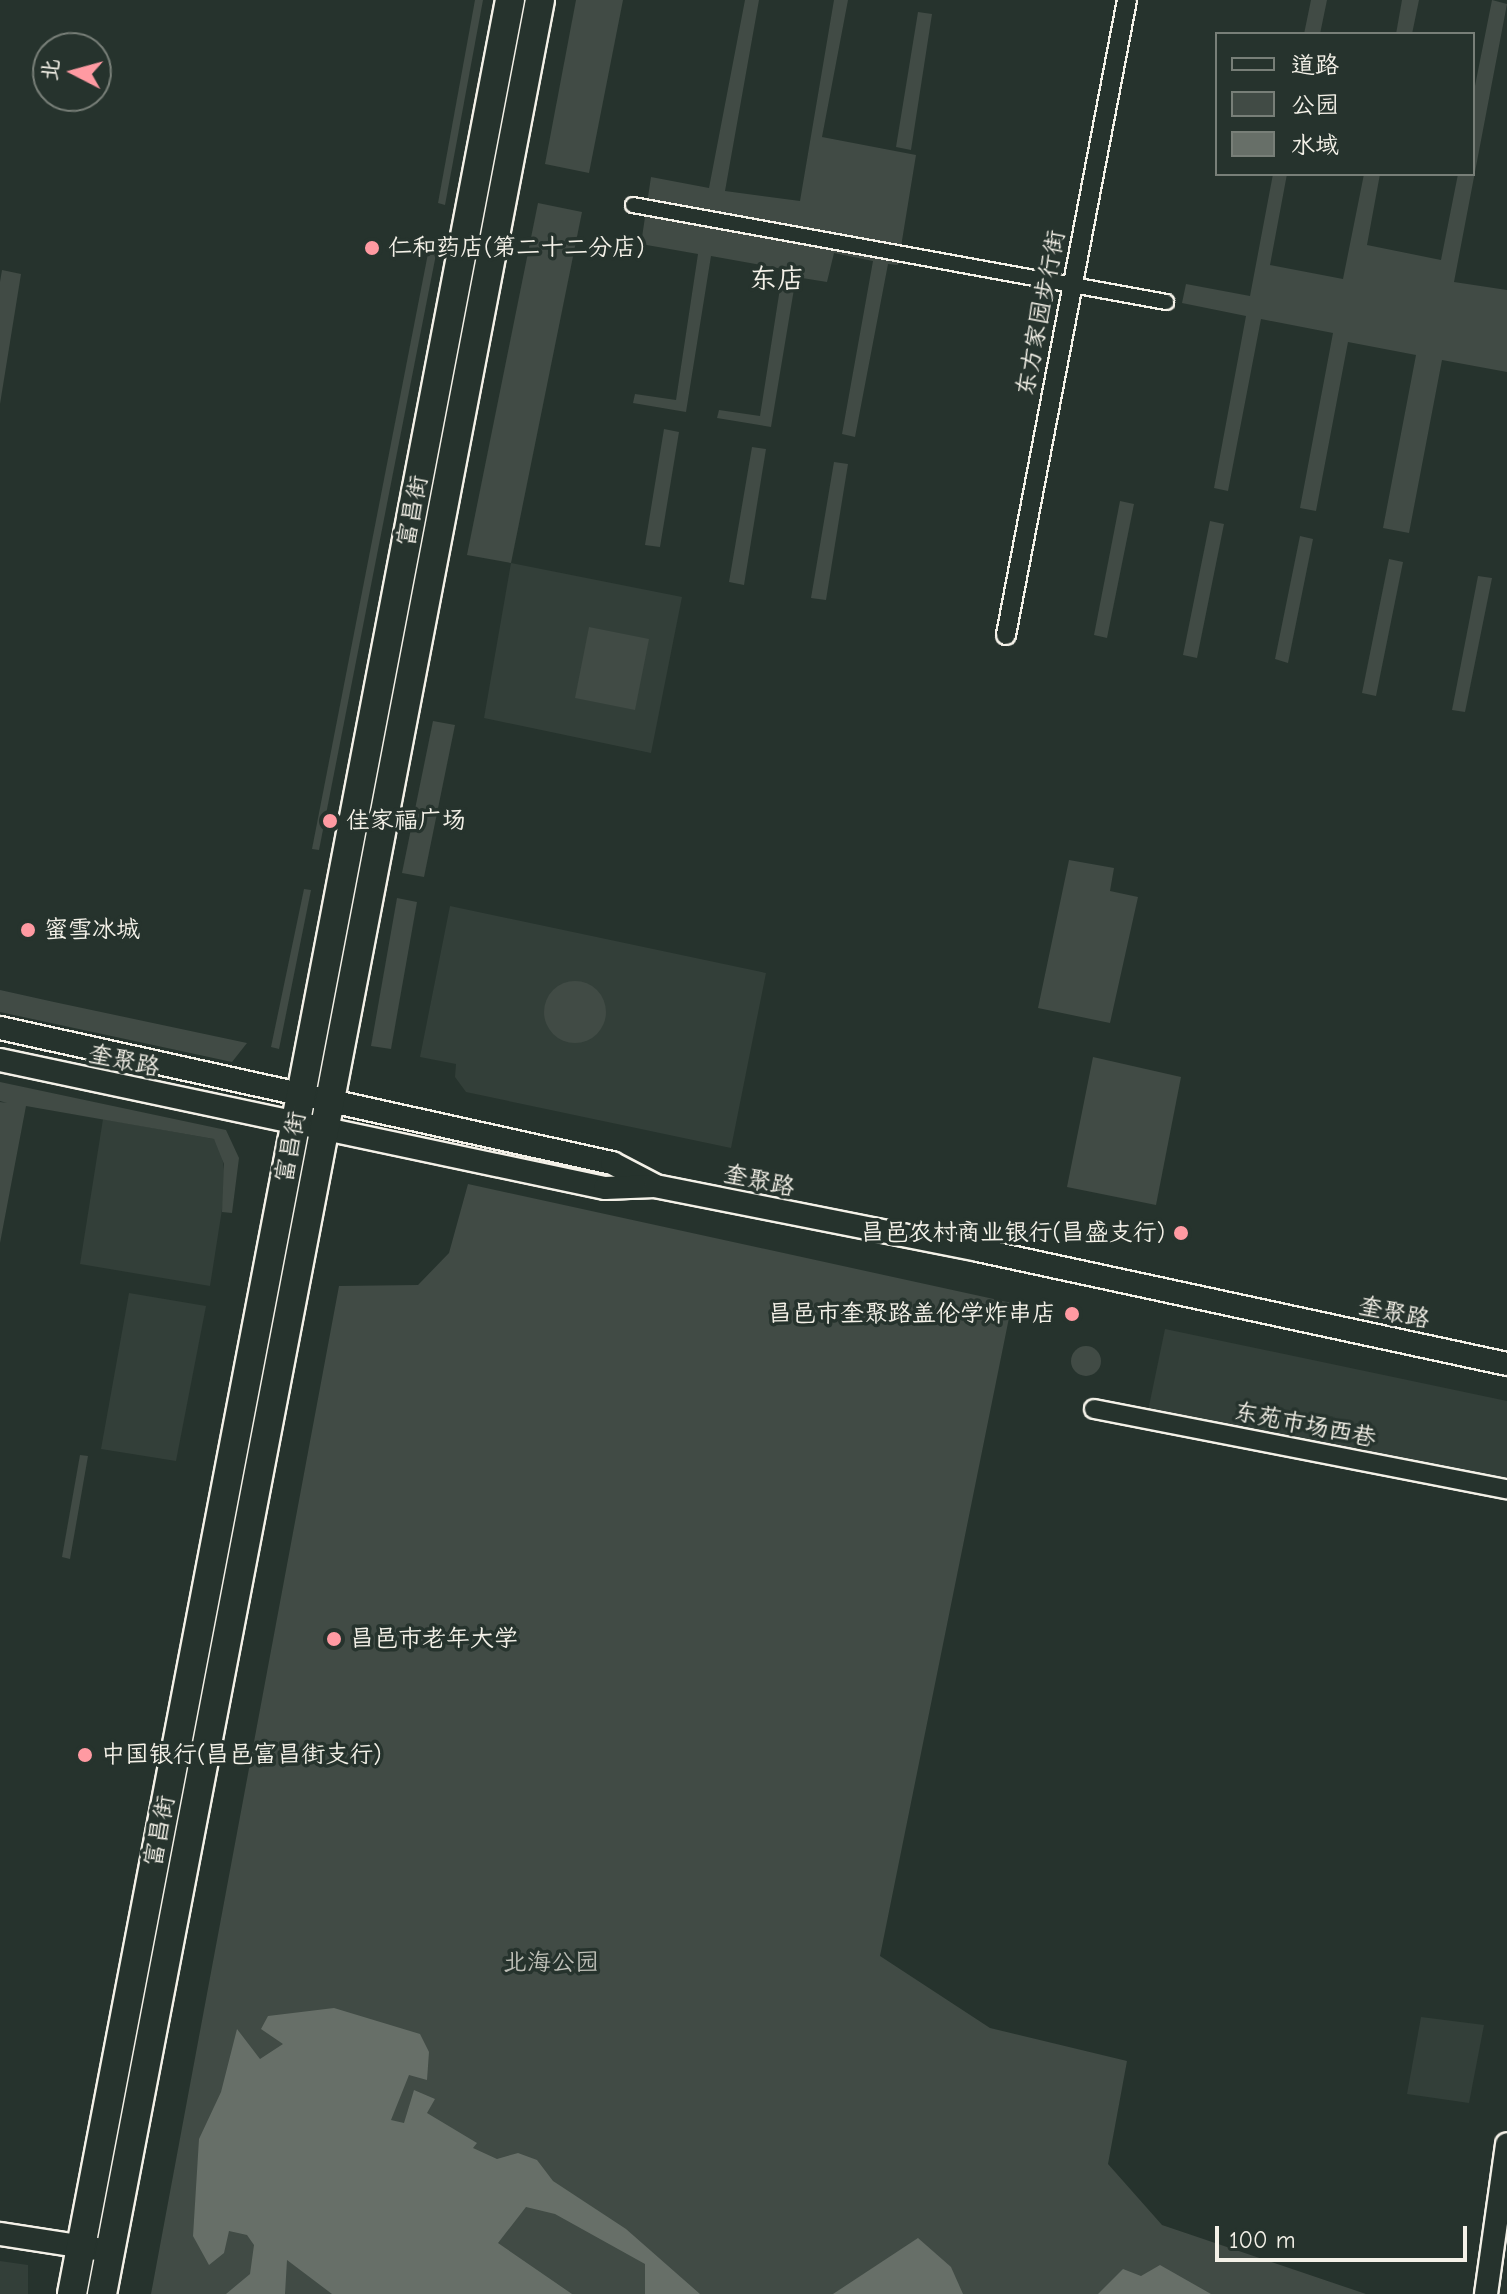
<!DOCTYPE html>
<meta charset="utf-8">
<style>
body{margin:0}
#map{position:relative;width:1507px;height:2294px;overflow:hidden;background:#26332d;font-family:"Comic Neue","LXGW WenKai TC",sans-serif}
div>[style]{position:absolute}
.built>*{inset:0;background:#333f39}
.green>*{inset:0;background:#414b45}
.round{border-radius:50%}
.water>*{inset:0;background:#676f68}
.roads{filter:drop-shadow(2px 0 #f4f1e8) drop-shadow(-2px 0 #f4f1e8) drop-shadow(0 2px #f4f1e8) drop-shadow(0 -2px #f4f1e8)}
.pedestrian>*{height:14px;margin:-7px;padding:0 7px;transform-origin:7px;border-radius:7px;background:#26332d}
.minor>*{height:18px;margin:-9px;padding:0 9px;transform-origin:9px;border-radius:9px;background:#26332d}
.tertiary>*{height:22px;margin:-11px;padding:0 11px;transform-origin:11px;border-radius:11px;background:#26332d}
.primary>*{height:28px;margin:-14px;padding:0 14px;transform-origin:14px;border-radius:14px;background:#26332d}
.dots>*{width:22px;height:22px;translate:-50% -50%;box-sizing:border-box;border:4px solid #26332d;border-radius:50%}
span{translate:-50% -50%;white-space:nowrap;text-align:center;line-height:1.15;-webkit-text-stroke:7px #26332d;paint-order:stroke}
.poi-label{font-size:24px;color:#f4f1e8}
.left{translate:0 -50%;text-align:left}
.right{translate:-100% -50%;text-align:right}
.street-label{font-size:24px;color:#f4f1e8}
.park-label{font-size:24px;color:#bebfb7}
.quarter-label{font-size:28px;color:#f4f1e8}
.legend{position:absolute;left:1215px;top:32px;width:260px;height:144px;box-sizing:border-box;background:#26332d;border:2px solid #787f78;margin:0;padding:10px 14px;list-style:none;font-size:24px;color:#f4f1e8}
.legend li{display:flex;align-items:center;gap:16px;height:40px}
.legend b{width:40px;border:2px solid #787f78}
.north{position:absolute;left:32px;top:32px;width:80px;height:80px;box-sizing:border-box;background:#26332d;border:2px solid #787f78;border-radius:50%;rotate:276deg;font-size:22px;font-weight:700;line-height:32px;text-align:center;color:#f4f1e8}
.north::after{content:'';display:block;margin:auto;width:28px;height:36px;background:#ff9aa2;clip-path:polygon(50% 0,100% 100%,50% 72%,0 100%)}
.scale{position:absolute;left:1215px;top:2226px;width:252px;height:36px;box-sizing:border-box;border:4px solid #f4f1e8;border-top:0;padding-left:10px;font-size:24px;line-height:28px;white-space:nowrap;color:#f4f1e8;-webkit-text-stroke:6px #26332d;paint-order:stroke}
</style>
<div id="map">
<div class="built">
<i style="clip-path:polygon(511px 563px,682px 597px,651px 753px,484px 718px)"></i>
<i style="clip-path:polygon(450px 906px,766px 973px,731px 1148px,466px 1092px,455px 1077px,456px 1064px,420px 1057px)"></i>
<i style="clip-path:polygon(103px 1119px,214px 1139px,221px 1148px,226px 1184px,210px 1286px,80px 1264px)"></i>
<i style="clip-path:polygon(129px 1293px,206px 1306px,176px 1461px,101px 1449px)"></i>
<i style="clip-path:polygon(1165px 1329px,1507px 1401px,1507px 1481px,1148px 1411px)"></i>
<i style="clip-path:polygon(1421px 2017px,1484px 2025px,1469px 2103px,1407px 2094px)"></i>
<i style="clip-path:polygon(0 2261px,28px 2265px,28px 2294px,0 2294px)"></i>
</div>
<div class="green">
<i style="clip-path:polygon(475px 0,483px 0,445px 205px,438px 203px)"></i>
<i style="clip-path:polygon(576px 0,623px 0,589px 173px,545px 164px)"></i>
<i style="clip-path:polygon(745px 0,759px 0,725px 191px,800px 201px,834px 0,848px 0,822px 137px,916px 155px,898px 265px,888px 264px,855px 437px,842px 434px,873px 261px,834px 253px,827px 282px,796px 277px,771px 427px,717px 418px,719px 410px,760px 416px,783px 269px,711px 256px,686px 412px,633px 403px,635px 394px,676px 400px,698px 254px,641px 244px,651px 177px,709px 188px)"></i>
<i style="clip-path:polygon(1311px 0,1327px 0,1320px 34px,1304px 34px)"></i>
<i style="clip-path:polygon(1402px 0,1419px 0,1412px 34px,1396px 34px)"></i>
<i style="clip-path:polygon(1492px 0,1507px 4px,1454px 282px,1507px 290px,1507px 372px,1442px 360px,1409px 533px,1383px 528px,1416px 355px,1348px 342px,1316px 511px,1300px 508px,1333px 333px,1261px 319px,1228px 491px,1214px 488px,1246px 316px,1182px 303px,1186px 284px,1250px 296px,1273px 174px,1287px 174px,1270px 265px,1343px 279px,1364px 174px,1380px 174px,1367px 245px,1441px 260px,1458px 174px,1473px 174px,1473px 96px)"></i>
<i style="clip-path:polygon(918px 12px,932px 14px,911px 150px,896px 147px)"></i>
<i style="clip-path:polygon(538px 203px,582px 212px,511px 563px,467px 555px)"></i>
<i style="clip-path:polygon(431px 238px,439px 239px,319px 850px,312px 849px)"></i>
<i style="clip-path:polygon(2px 270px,21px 274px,0 404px,0 282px)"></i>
<i style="clip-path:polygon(664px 429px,679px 432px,660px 547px,645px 545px)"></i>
<i style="clip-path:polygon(752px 447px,766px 449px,744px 585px,729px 582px)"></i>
<i style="clip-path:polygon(834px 462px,848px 464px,826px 600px,811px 598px)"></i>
<i style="clip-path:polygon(1120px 501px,1134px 504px,1107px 638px,1094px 635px)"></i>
<i style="clip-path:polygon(1210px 521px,1224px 524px,1197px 658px,1183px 655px)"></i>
<i style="clip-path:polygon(1300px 536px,1313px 539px,1288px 663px,1275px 659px)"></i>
<i style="clip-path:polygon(1389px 559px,1403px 562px,1376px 696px,1362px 693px)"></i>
<i style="clip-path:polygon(1478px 576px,1492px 578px,1465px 712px,1452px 710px)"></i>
<i style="clip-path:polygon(589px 627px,649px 639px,635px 710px,575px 698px)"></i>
<i style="clip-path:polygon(433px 721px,455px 725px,424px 877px,402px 873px)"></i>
<i style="clip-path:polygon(1069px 860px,1114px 868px,1110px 891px,1138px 897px,1110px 1023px,1038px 1008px)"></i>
<i style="clip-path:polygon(304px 889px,311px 890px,279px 1049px,271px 1047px)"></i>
<i style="clip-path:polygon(397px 898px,417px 902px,391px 1049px,371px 1046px)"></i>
<i class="round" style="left:544px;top:981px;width:62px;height:62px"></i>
<i style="clip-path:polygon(0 990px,54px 1002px,247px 1043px,232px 1062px,0 1012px)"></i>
<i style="clip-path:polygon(1093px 1057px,1181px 1077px,1156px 1205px,1067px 1187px)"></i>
<i style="clip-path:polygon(0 1082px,226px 1130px,239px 1158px,232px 1213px,222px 1212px,224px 1164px,214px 1139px,26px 1106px,0 1243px,0 1102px,7px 1103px,0 1101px)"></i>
<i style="clip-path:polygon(468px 1184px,1012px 1303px,880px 1956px,990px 2028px,1127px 2061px,1108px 2164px,1162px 2225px,1366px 2294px,151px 2294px,339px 1286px,418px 1285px,449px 1253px)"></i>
<i class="round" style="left:1071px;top:1346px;width:30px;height:30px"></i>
<i style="clip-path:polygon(80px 1455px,88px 1456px,70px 1559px,62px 1557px)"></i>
</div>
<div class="water">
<i style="clip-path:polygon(334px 2008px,420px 2034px,429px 2052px,427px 2080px,409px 2075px,391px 2120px,404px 2123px,414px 2090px,435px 2099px,427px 2113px,477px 2143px,473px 2148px,497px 2159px,518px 2153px,537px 2160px,553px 2181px,626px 2229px,700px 2294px,645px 2294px,645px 2264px,555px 2214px,526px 2207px,498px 2243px,572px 2294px,332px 2294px,287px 2260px,285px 2294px,226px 2294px,250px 2274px,254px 2245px,247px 2235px,229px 2231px,224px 2253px,209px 2265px,193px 2236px,199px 2139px,221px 2092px,237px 2029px,260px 2059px,283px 2044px,261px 2029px,268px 2016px)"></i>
<i style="clip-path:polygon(918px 2238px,951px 2267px,963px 2294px,833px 2294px)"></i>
<i style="clip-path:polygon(1160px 2265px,1211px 2294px,1098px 2294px,1123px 2269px,1141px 2276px)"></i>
</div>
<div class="roads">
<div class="pedestrian">
<i style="left:633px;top:205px;width:542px;rotate:10.31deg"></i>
</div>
<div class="minor">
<i style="left:1006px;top:635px;width:646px;rotate:-79.21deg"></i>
<i style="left:1094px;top:1409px;width:421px;rotate:11deg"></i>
</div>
<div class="tertiary">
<i style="left:0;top:1028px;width:627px;rotate:12.44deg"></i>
<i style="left:612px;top:1163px;width:47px;rotate:27.6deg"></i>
<i style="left:0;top:1060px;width:618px;rotate:11.95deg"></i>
<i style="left:605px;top:1188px;width:50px;rotate:-2.3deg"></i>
<i style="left:655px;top:1186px;width:329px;rotate:11.2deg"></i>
<i style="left:978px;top:1250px;width:541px;rotate:12.16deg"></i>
<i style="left:0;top:2234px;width:111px;rotate:8.8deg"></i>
<i style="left:1486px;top:2294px;width:151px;rotate:-82deg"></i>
</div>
<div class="primary">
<i style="left:72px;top:2294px;width:2335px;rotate:-79.19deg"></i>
<i style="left:102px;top:2294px;width:2335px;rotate:-79.19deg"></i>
</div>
</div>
<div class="dots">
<i style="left:372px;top:248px;background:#ff9aa2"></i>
<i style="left:330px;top:821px;background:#ff9aa2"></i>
<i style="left:28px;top:930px;background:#ff9aa2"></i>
<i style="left:1181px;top:1233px;background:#ff9aa2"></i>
<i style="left:1072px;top:1314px;background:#ff9aa2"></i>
<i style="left:334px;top:1639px;background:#ff9aa2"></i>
<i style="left:85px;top:1755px;background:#ff9aa2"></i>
</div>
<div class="poi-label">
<span class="left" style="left:388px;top:248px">仁和药店(第二十二分店)</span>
<span class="left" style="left:346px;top:821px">佳家福广场</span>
<span class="left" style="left:44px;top:930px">蜜雪冰城</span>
<span class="right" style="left:1165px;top:1233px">昌邑农村商业银行(昌盛支行)</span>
<span class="right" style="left:1056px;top:1314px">昌邑市奎聚路盖伦学炸串店</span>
<span class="left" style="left:350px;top:1639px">昌邑市老年大学</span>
<span class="left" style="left:101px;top:1755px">中国银行(昌邑富昌街支行)</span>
</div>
<div class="street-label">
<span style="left:1041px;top:313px;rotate:-79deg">东方家园步行街</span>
<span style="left:413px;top:511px;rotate:-79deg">富昌街</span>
<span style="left:124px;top:1061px;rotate:12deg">奎聚路</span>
<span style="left:291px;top:1147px;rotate:-79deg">富昌街</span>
<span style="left:759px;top:1181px;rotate:12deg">奎聚路</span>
<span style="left:1394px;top:1313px;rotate:12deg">奎聚路</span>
<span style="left:1305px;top:1425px;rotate:11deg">东苑市场西巷</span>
<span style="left:160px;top:1831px;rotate:-79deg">富昌街</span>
</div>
<div class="park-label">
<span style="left:551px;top:1963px">北海公园</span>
</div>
<div class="quarter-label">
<span style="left:777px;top:279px">东店</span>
</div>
<ul class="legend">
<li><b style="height:10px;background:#26332d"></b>道路</li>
<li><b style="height:22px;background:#414b45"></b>公园</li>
<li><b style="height:22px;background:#676f68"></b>水域</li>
</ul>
<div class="north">北</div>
<div class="scale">100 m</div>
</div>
